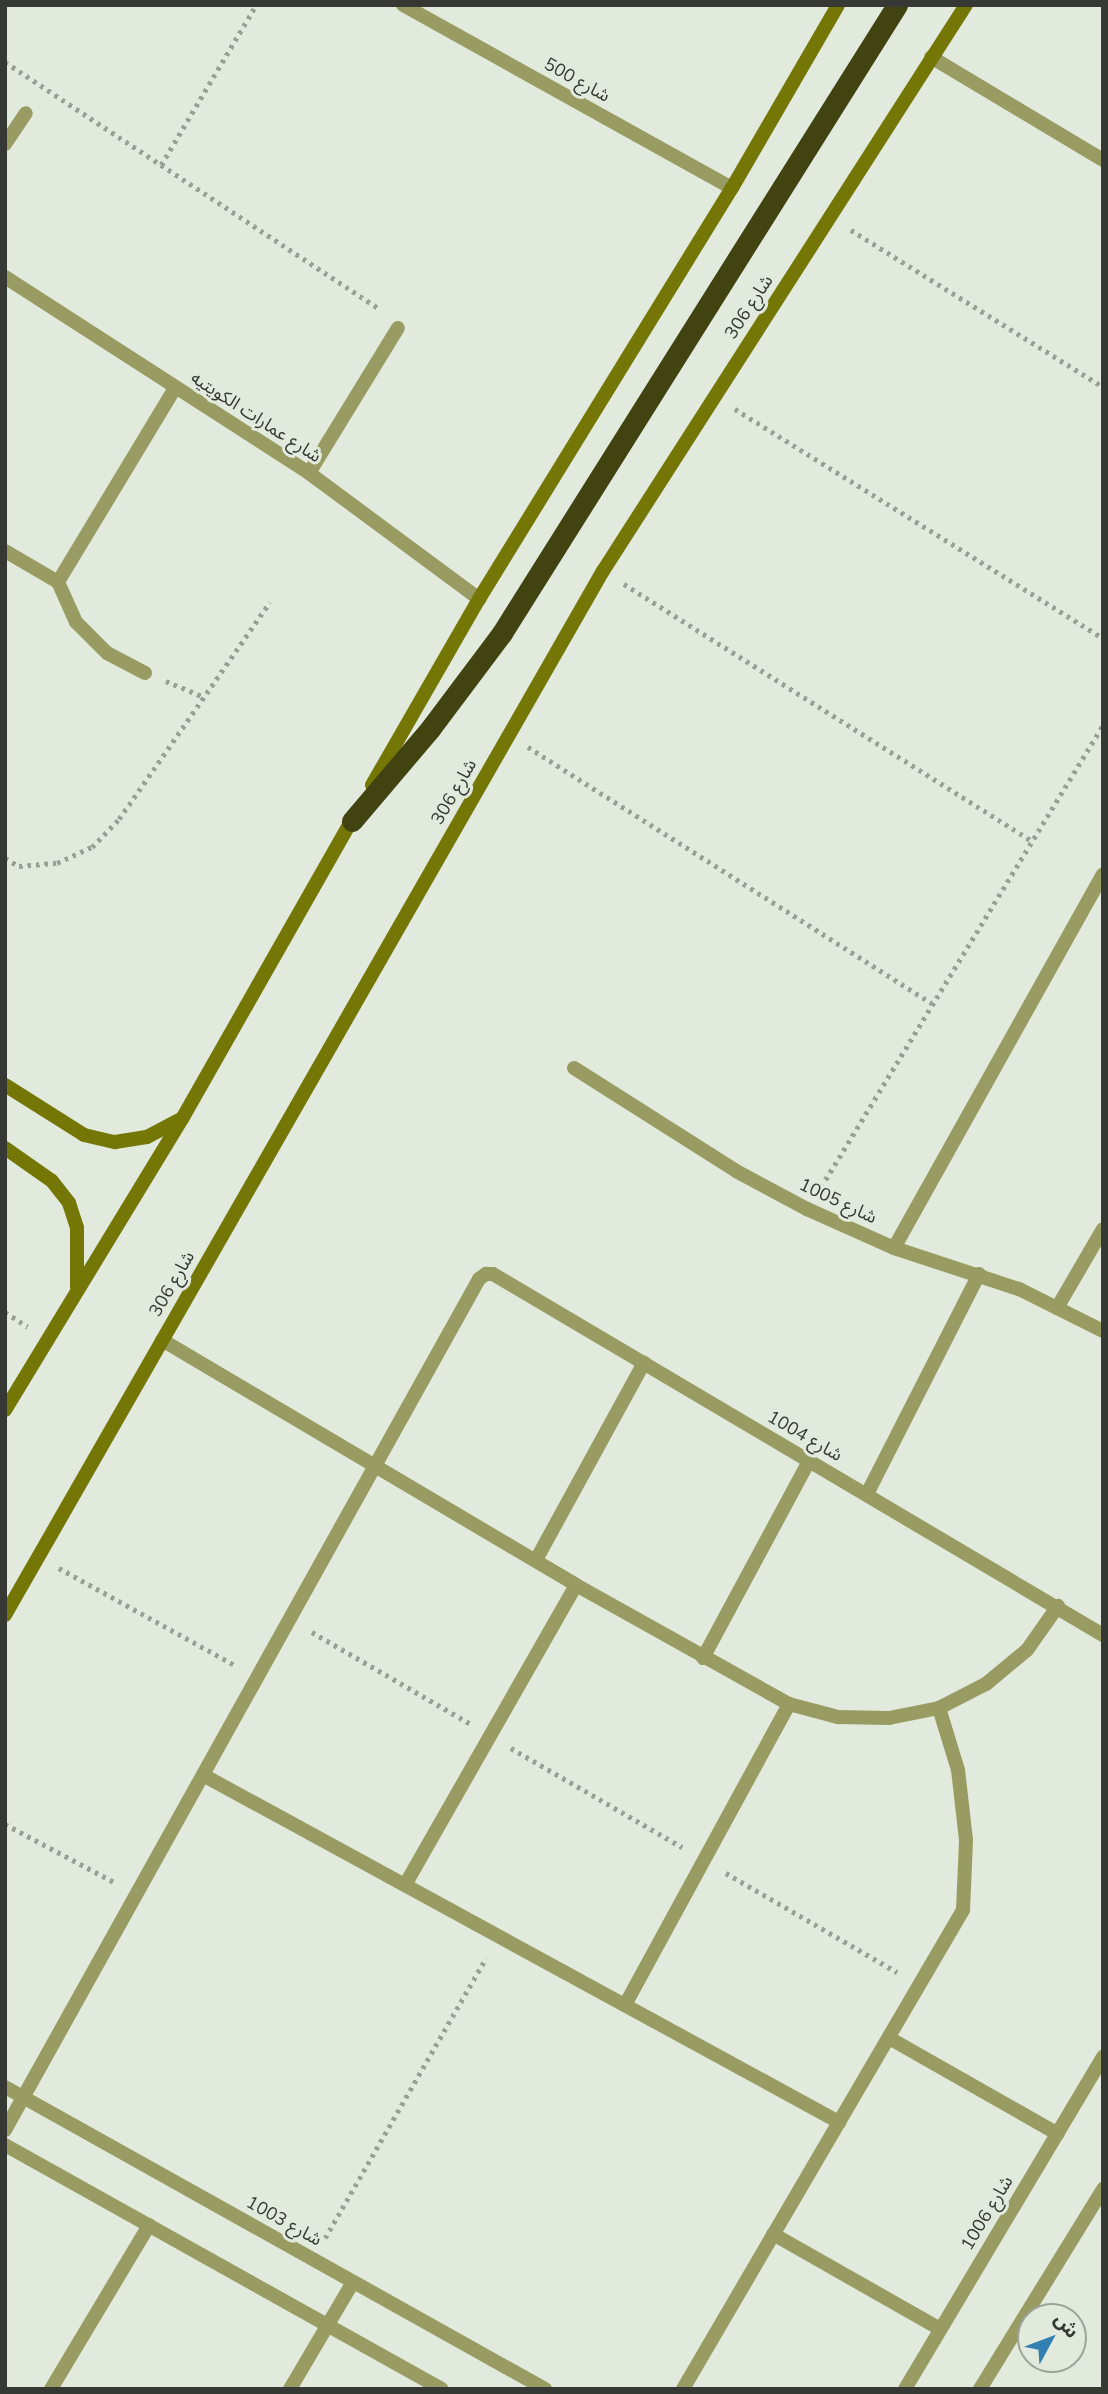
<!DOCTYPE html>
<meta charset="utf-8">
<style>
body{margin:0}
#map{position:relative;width:1108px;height:2394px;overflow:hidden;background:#e1eadc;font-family:"Nunito Sans","Noto Sans Arabic",sans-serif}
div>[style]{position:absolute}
.path>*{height:4.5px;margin-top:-2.25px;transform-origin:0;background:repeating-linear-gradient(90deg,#99a095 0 3.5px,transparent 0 8.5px)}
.lane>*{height:14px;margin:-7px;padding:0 7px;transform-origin:7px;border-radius:7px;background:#999c62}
.street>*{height:14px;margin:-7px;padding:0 7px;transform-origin:7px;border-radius:7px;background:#999c62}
.secondary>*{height:14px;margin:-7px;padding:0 7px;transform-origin:7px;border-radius:7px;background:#747706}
.highway>*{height:21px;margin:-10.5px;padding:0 10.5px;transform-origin:10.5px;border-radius:10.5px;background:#414311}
span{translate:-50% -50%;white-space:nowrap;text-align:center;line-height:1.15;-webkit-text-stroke:6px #e1eadc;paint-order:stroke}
.street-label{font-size:18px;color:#353833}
.frame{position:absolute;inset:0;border:7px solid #353833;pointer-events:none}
.north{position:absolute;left:1017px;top:2303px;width:70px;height:70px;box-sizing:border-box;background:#e1eadc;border:2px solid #9ca398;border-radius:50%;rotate:49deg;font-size:19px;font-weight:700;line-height:28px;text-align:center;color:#353833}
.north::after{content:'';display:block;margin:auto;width:24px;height:32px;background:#3280b2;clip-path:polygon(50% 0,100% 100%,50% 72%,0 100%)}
</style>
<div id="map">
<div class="path">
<i style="left:5px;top:62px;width:450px;rotate:33.4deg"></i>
<i style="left:161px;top:165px;width:186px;rotate:-59.3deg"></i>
<i style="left:851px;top:230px;width:297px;rotate:31.9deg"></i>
<i style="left:735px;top:409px;width:433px;rotate:31.9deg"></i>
<i style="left:624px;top:584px;width:482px;rotate:32.2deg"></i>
<i style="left:166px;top:681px;width:41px;rotate:22.8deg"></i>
<i style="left:528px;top:747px;width:478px;rotate:32.4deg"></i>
<i style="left:5px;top:858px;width:16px;rotate:30deg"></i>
<i style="left:19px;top:866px;width:38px;rotate:-5deg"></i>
<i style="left:57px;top:863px;width:38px;rotate:-25deg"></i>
<i style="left:92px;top:847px;width:39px;rotate:-46deg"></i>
<i style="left:119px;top:819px;width:264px;rotate:-55.2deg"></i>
<i style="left:821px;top:1187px;width:541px;rotate:-58.6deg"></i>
<i style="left:5px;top:1312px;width:27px;rotate:33deg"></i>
<i style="left:59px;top:1568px;width:201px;rotate:28.9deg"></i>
<i style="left:312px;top:1632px;width:184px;rotate:30.1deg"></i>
<i style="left:511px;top:1748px;width:198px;rotate:30.1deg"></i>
<i style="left:5px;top:1824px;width:123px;rotate:28deg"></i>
<i style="left:726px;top:1873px;width:198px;rotate:30.1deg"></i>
<i style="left:325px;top:2238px;width:323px;rotate:-60.1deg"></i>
</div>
<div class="lane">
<i style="left:5px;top:144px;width:37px;rotate:-56deg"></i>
<i style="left:309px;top:473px;width:170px;rotate:-58.5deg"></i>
<i style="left:58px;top:582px;width:44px;rotate:65.8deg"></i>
<i style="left:76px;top:622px;width:44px;rotate:45deg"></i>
<i style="left:107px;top:653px;width:43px;rotate:27.8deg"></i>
</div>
<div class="street">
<i style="left:403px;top:5px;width:376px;rotate:29.1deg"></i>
<i style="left:931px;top:57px;width:200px;rotate:30.9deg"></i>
<i style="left:5px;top:277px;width:362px;rotate:32.8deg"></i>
<i style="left:309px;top:473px;width:212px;rotate:36.5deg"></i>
<i style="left:5px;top:551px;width:61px;rotate:30.3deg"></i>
<i style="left:58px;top:582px;width:227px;rotate:-58.9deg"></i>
<i style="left:574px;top:1068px;width:192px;rotate:32.4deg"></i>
<i style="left:736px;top:1171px;width:81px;rotate:28.2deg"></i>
<i style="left:807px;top:1209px;width:95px;rotate:24.1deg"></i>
<i style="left:894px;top:1248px;width:132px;rotate:18.2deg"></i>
<i style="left:1019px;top:1289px;width:94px;rotate:26.6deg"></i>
<i style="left:894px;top:1248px;width:428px;rotate:-60.8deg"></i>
<i style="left:1057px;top:1308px;width:91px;rotate:-59.8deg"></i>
<i style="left:162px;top:1340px;width:481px;rotate:30.6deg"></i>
<i style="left:576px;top:1585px;width:244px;rotate:29.2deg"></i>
<i style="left:789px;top:1704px;width:51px;rotate:14.9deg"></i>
<i style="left:838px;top:1717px;width:51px;rotate:1.1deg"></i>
<i style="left:889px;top:1718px;width:51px;rotate:-11.3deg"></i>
<i style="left:939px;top:1708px;width:53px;rotate:-27.1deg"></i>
<i style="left:986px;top:1684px;width:53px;rotate:-39.7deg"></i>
<i style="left:1027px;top:1650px;width:54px;rotate:-54.8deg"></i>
<i style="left:867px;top:1494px;width:247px;rotate:-63deg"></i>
<i style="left:536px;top:1560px;width:225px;rotate:-61.3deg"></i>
<i style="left:703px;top:1658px;width:224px;rotate:-61.7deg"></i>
<i style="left:203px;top:1775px;width:725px;rotate:28.62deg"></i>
<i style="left:405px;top:1885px;width:345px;rotate:-60.3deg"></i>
<i style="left:625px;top:2005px;width:343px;rotate:-61.4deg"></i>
<i style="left:889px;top:2038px;width:194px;rotate:29.6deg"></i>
<i style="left:5px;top:2087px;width:619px;rotate:29.22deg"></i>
<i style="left:5px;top:2130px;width:974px;rotate:-60.88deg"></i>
<i style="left:479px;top:1279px;width:9px;rotate:-36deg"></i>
<i style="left:486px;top:1274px;width:7px"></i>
<i style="left:493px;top:1274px;width:709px;rotate:30.62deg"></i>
<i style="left:5px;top:2145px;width:500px;rotate:29.2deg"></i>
<i style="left:773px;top:2234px;width:192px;rotate:29.6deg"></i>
<i style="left:51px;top:2389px;width:191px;rotate:-59.1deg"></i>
<i style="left:290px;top:2389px;width:124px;rotate:-59.5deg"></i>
<i style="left:683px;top:2389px;width:555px;rotate:-59.69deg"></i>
<i style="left:963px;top:1910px;width:70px;rotate:-87.5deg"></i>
<i style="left:966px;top:1840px;width:70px;rotate:-96.5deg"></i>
<i style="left:958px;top:1770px;width:65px;rotate:-107deg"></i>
<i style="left:905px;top:2389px;width:387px;rotate:-59.2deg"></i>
<i style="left:980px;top:2389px;width:235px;rotate:-58.4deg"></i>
</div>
<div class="secondary">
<i style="left:372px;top:785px;width:215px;rotate:-60.1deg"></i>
<i style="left:479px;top:599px;width:483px;rotate:-58.4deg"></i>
<i style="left:732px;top:188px;width:211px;rotate:-59.9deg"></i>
<i style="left:5px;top:1085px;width:93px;rotate:32.3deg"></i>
<i style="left:84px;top:1135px;width:32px;rotate:13deg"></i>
<i style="left:115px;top:1142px;width:32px;rotate:-9deg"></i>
<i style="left:147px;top:1137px;width:38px;rotate:-28deg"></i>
<i style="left:5px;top:1148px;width:57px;rotate:35.1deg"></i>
<i style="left:52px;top:1181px;width:28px;rotate:52deg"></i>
<i style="left:69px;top:1203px;width:26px;rotate:72deg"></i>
<i style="left:77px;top:1228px;width:59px;rotate:90deg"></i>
<i style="left:5px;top:1410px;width:341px;rotate:-58.7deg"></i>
<i style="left:182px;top:1119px;width:350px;rotate:-60.4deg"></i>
<i style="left:5px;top:1615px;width:1203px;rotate:-60.2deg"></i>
<i style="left:603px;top:571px;width:672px;rotate:-57.33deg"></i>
</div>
<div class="highway">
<i style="left:352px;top:821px;width:121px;rotate:-49.7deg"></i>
<i style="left:430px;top:729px;width:120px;rotate:-53.1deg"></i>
<i style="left:502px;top:633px;width:742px;rotate:-57.83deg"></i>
</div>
<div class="street-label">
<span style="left:577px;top:80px;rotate:29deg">شارع 500</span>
<span style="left:749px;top:307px;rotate:-57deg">شارع 306</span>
<span style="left:256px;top:417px;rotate:33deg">شارع عمارات الكويتيه</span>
<span style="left:454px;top:792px;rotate:-60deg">شارع 306</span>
<span style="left:838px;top:1201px;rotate:25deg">شارع 1005</span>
<span style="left:172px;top:1284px;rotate:-60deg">شارع 306</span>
<span style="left:805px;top:1436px;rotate:30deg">شارع 1004</span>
<span style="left:987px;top:2213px;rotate:-59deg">شارع 1006</span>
<span style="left:284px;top:2221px;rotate:29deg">شارع 1003</span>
</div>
<div class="frame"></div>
<div class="north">ش</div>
</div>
